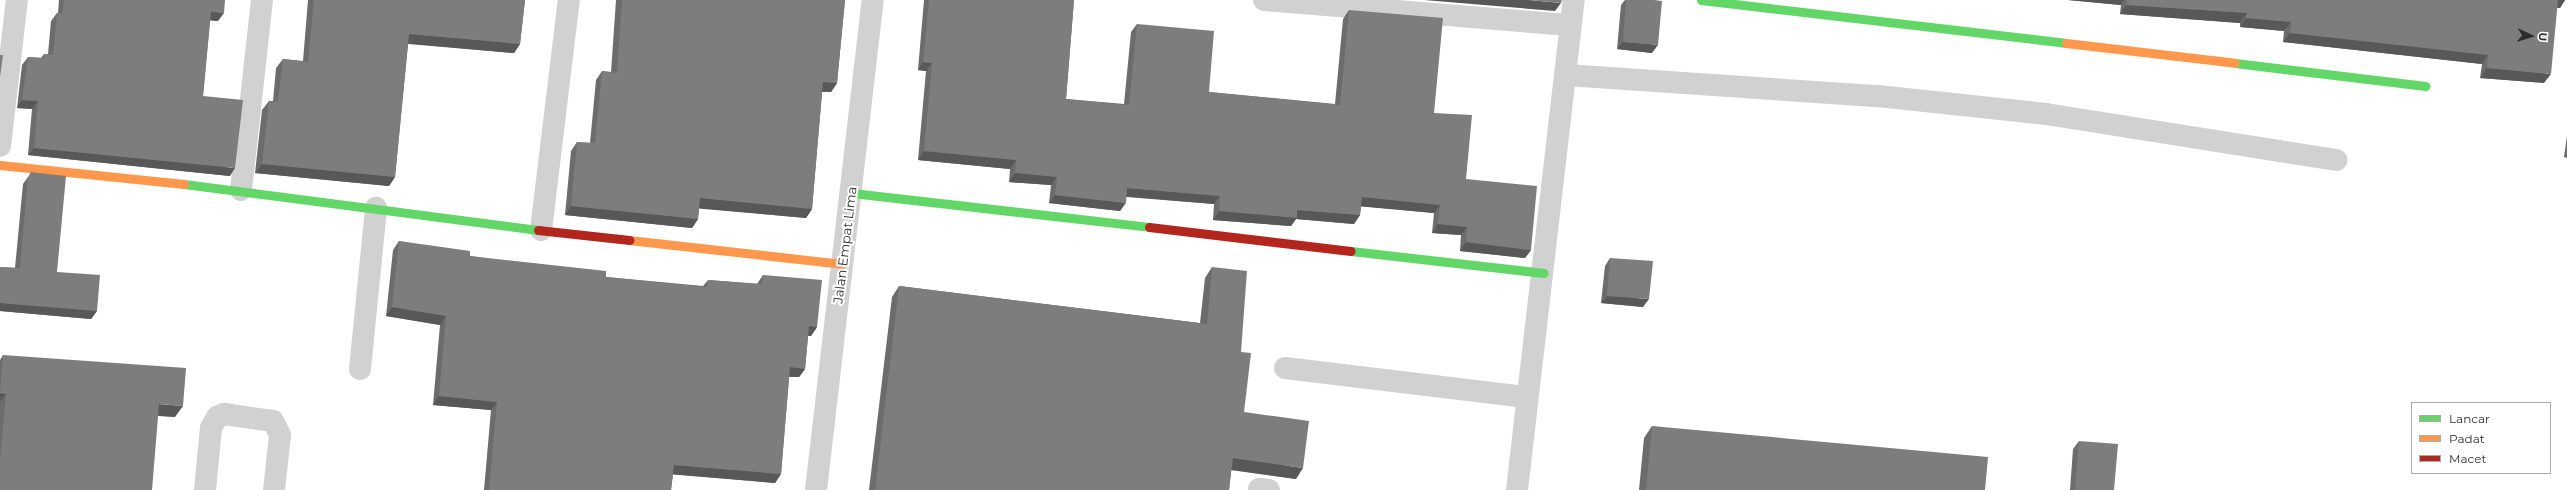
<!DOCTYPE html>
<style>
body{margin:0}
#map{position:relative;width:2567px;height:490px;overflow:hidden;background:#fff;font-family:Montserrat,sans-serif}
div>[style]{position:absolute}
.lane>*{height:22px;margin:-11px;padding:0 11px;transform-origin:11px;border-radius:11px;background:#d1d1d1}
.street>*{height:22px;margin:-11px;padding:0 11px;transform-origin:11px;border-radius:11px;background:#d1d1d1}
.fast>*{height:9px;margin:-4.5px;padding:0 4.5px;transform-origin:4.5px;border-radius:4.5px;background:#63d668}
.slow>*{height:9px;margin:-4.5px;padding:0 4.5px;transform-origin:4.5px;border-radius:4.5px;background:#ff974d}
.jam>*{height:9px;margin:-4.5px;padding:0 4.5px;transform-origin:4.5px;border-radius:4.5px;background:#b3261e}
.wall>*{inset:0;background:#6c6c6c}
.shaded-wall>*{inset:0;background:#585858}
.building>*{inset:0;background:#7d7d7d}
span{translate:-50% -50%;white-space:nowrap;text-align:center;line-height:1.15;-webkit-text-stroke:4px #fff;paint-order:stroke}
.street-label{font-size:13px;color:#2c2c2c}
.legend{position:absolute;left:2411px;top:402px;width:140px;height:72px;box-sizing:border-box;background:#fff;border:1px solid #ababab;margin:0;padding:5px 7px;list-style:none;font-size:12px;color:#2c2c2c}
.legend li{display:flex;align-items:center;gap:8px;height:20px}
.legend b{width:20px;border:1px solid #ababab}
.north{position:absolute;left:2511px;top:16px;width:40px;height:40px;-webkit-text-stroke:3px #fff;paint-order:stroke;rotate:94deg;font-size:11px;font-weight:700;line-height:16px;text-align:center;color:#2c2c2c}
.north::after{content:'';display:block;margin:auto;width:14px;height:18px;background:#2c2c2c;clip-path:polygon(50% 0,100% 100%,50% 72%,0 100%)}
</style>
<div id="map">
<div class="lane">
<i style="left:1566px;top:75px;width:313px;rotate:3.9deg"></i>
<i style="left:1878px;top:96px;width:169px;rotate:6.1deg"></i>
<i style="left:2046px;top:114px;width:294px;rotate:9deg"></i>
<i style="left:1285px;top:368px;width:243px;rotate:6.9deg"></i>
<i style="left:1259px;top:489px;width:10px;rotate:6deg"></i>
<i style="left:205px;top:490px;width:62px;rotate:-84.5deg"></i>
<i style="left:211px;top:428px;width:13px;rotate:-61deg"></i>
<i style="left:217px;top:417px;width:8px;rotate:-23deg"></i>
<i style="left:224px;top:414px;width:49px;rotate:8.1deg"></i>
<i style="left:273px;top:421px;width:16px;rotate:63deg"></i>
<i style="left:280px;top:435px;width:55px;rotate:96.2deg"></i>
</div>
<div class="street">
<i style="left:1264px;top:0;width:307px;rotate:4.7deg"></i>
<i style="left:0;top:146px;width:147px;rotate:-83.4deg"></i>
<i style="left:241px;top:190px;width:191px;rotate:-83.7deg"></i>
<i style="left:541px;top:230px;width:232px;rotate:-83.1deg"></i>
<i style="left:360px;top:369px;width:162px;rotate:-84.3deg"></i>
<i style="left:816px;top:490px;width:493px;rotate:-83.4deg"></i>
<i style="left:1517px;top:490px;width:493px;rotate:-83.4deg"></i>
</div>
<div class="fast">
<i style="left:1701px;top:0;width:368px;rotate:6.7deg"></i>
<i style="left:2235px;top:63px;width:192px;rotate:6.9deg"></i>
<i style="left:184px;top:184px;width:357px;rotate:7.4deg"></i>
<i style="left:852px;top:193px;width:299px;rotate:6.5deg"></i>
<i style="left:1351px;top:251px;width:194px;rotate:6.5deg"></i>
</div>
<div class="slow">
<i style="left:2066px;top:43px;width:170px;rotate:6.7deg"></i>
<i style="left:0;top:165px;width:185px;rotate:5.9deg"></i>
<i style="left:629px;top:240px;width:214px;rotate:6.4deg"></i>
</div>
<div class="jam">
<i style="left:1149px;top:227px;width:203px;rotate:6.8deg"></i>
<i style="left:538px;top:230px;width:92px;rotate:6.3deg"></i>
</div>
<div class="wall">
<i style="clip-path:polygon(59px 0,225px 0,218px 21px,210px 20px,203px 96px,230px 176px,28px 155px,32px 109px,17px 108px,22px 65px,28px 57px,41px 58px,44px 54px,48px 54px,51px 21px,57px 13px,58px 13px)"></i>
<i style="clip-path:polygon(308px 0,525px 0,520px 44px,514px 53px,408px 44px,395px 177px,389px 186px,255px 173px,262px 110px,269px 101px,273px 101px,276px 68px,283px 59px,303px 61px)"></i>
<i style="clip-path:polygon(616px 0,845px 0,837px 83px,831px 92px,822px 92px,812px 209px,806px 218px,699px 208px,698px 219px,692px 228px,565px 215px,571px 151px,577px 142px,590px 143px,596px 80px,602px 71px,611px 72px)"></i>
<i style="clip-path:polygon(924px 0,1074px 0,1066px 99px,1124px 104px,1131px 32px,1137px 24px,1209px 92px,1335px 104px,1343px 19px,1349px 10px,1434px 113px,1466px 179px,1531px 250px,1525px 258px,1460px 251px,1461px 235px,1432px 233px,1434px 213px,1361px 206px,1360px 215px,1354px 224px,1296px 219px,1291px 226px,1213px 220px,1214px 204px,1126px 197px,1120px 211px,1049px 203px,1051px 185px,1009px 182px,1010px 169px,918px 160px,926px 71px,918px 70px)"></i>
<i style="clip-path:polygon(1625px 0,1654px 0,1652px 53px,1617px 49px,1621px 5px)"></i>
<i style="clip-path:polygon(2068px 0,2565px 0,2560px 8px,2557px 8px,2544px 83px,2480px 78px,2482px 64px,2283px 42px,2284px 31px,2240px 27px,2240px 23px,2120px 14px,2121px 5px)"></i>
<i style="clip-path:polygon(2567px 136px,2567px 158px,2564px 157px)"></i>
<i style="clip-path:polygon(28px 177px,57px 272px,97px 311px,91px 319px,0 311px,0 267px,15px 268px,23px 184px)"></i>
<i style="clip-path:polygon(399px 241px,470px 256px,606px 277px,703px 286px,708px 280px,757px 284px,763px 275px,817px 327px,811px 336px,808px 336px,805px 369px,799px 377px,789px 377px,781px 474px,775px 483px,673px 474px,671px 490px,484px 490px,491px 410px,433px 405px,440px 325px,386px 316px,393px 250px)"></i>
<i style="clip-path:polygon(1610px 258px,1643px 307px,1601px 303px,1605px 266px)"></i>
<i style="clip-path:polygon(1212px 267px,1241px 352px,1244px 412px,1296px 479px,1231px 470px,1229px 490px,869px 490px,892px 297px,899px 286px,1200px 323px,1205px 278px)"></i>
<i style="clip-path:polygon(3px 355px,175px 417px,158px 416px,0 490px,0 360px)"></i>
<i style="clip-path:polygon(1652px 426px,1985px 490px,1639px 490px,1644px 438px)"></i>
<i style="clip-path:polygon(2079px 441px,2114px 490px,2070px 490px,2073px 449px)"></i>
</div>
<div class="shaded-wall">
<i style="clip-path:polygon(1424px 0,1529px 0,1561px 3px,1555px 11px)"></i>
<i style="clip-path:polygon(2068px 0,2124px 0,2121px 5px)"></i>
<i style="clip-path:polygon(2556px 0,2565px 0,2560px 8px,2551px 7px)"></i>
<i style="clip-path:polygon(2126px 5px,2247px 13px,2240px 23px,2120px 14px)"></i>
<i style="clip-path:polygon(211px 12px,224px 13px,218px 21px,205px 20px)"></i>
<i style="clip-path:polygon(2246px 18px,2291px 22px,2284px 31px,2240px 27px)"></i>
<i style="clip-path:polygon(2290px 33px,2488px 55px,2482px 64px,2283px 42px)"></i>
<i style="clip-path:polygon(409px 34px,520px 44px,514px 53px,403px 43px)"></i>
<i style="clip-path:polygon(1623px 42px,1658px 45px,1652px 53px,1617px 49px)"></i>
<i style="clip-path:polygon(923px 62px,932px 63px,926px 71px,918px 70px)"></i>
<i style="clip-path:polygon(2487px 68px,2551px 74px,2544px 83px,2480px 78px)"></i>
<i style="clip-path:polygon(823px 82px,837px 83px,831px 92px,817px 91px)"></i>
<i style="clip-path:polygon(22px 100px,38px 101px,32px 109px,17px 108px)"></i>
<i style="clip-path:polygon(34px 148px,235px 168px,230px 176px,28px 155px)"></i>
<i style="clip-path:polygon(924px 151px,1016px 160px,1010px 169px,918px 160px)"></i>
<i style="clip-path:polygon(262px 164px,395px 177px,389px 186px,255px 173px)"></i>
<i style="clip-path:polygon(1015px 173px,1057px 177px,1051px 185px,1009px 182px)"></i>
<i style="clip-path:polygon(1127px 188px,1220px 196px,1214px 204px,1121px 196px)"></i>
<i style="clip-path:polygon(1055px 195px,1126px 203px,1120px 211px,1049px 203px)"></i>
<i style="clip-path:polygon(1362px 197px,1440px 205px,1434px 213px,1356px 206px)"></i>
<i style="clip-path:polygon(700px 198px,812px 209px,806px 218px,693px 208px)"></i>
<i style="clip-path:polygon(571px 206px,698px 219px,692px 228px,565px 215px)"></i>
<i style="clip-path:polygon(1297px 210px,1360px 215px,1354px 224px,1296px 219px,1291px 226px,1213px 220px,1219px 211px)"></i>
<i style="clip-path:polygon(1438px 224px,1467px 227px,1461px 235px,1432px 233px)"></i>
<i style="clip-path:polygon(1466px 242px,1531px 250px,1525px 258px,1460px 251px)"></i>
<i style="clip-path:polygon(1607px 296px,1649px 299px,1643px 307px,1601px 303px)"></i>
<i style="clip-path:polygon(0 303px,97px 311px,91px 319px,0 311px)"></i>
<i style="clip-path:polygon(392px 307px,446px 316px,440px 325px,386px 316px)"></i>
<i style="clip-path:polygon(809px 326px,817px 327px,811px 336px,803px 335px)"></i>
<i style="clip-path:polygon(790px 367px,805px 369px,799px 377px,784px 376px)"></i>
<i style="clip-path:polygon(0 393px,6px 394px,0 402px)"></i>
<i style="clip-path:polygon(439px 396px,497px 402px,491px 410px,433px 405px)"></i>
<i style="clip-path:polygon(159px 404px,183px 406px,175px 417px,151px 415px)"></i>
<i style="clip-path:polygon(1233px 458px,1303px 468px,1296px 479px,1225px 469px)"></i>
<i style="clip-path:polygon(674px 465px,781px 474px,775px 483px,667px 474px)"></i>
</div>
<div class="building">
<i style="clip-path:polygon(64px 0,225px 0,224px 13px,211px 12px,203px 96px,243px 100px,235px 168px,34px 148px,38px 101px,22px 100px,28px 57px,44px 58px,44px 54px,53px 55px,57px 13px,62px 14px)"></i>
<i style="clip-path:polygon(314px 0,525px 0,520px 44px,409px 34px,395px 177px,262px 164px,269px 101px,278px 102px,283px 59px,308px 62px)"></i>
<i style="clip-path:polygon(622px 0,845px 0,837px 83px,823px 82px,812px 209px,700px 198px,698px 219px,571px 206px,577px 142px,595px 143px,602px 71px,617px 73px)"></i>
<i style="clip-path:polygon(929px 0,1074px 0,1066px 99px,1129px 105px,1137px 24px,1214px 31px,1209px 92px,1340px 105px,1349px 10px,1443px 18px,1434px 113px,1472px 115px,1466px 179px,1537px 186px,1531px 250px,1466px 242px,1467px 227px,1438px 224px,1440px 205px,1362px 197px,1360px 215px,1297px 210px,1297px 218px,1219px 211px,1220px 196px,1127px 188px,1126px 203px,1055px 195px,1057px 177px,1015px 173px,1016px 160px,924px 151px,932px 63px,923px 62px)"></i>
<i style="clip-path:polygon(1529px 0,1562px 0,1561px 3px)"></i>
<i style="clip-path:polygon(1626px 0,1654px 0,1662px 1px,1658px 45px,1623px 42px)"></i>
<i style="clip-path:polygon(2127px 0,2558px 0,2551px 74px,2487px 68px,2488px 55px,2290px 33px,2291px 22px,2246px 18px,2247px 13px,2126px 5px)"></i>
<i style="clip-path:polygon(0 55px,3px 55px,0 77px)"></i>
<i style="clip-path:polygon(31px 172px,66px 176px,57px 272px,100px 275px,97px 311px,0 303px,0 267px,20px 268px,28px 177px)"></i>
<i style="clip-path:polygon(399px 241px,470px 251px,470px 256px,606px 271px,606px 277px,707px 287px,708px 280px,762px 284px,763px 275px,822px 280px,817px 327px,809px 326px,805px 369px,790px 367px,781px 474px,674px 465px,671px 490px,489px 490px,497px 402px,439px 396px,446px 316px,392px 307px)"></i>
<i style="clip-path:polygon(1610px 258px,1653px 261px,1649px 299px,1607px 296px)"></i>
<i style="clip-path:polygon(1212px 267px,1247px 271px,1241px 352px,1251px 353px,1244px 412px,1309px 421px,1303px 468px,1233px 458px,1229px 490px,875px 490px,899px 286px,1207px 324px)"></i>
<i style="clip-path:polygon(3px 355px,186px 368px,183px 406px,159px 404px,152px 490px,0 490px,0 461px,6px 394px,0 393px)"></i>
<i style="clip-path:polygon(1652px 426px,1988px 457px,1985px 490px,1646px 490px)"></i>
<i style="clip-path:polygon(2079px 441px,2118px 444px,2114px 490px,2075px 490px)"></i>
</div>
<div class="street-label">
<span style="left:845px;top:245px;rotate:-83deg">Jalan Empat Lima</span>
</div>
<ul class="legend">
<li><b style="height:5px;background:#63d668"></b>Lancar</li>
<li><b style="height:5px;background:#ff974d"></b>Padat</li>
<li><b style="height:5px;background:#b3261e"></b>Macet</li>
</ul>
<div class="north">U</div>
</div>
